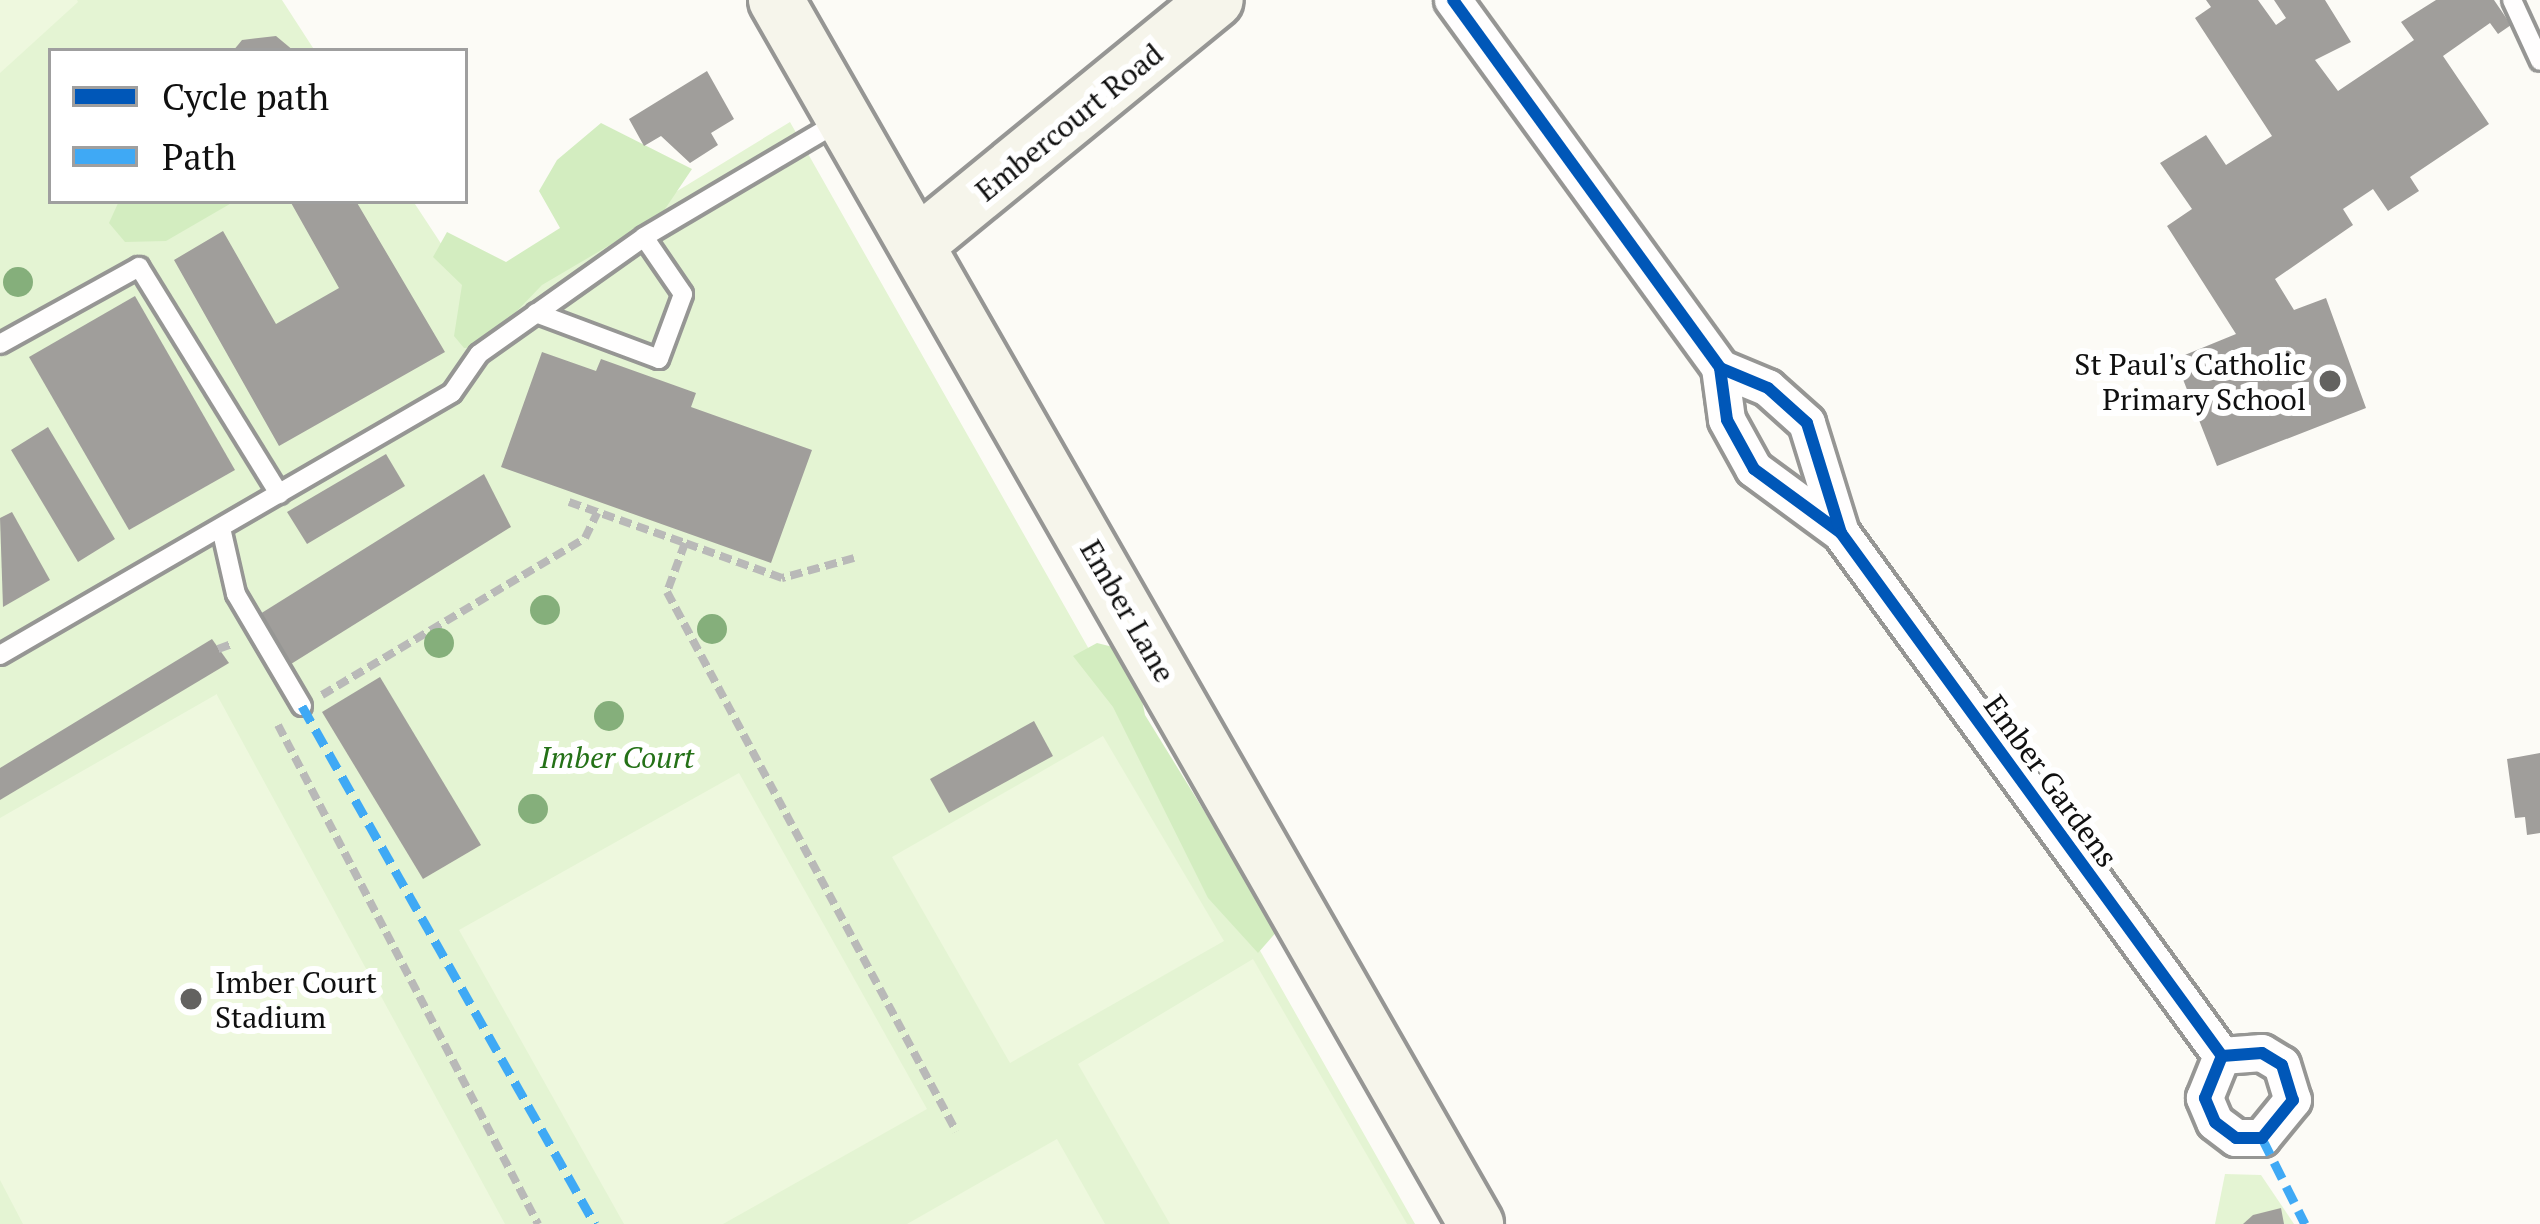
<!DOCTYPE html>
<style>
body{margin:0}
#map{position:relative;width:2540px;height:1224px;overflow:hidden;background:#fcfbf6;font-family:"PT Serif",serif}
div>[style]{position:absolute}
.green>*{inset:0;background:#e4f4d3}
.forest>*{inset:0;background:#d3edc0}
.pitch>*{inset:0;background:#eef8de}
.building>*{inset:0;background:#a09e9b}
.path>*{height:8px;margin-top:-4px;transform-origin:0;background:repeating-linear-gradient(90deg,#b9b9b8 0 12px,transparent 0 18px)}
.roads{filter:drop-shadow(3px 0 #969694) drop-shadow(-3px 0 #969694) drop-shadow(0 3px #969694) drop-shadow(0 -3px #969694)}
.lane>*{height:18px;margin:-9px;padding:0 9px;transform-origin:9px;border-radius:9px;background:#fffefe}
.street>*{height:36px;margin:-18px;padding:0 18px;transform-origin:18px;border-radius:18px;background:#fffefe}
.secondary>*{height:54px;margin:-27px;padding:0 27px;transform-origin:27px;border-radius:27px;background:#f6f5eb}
.quiet>*{height:9px;margin-top:-4.5px;transform-origin:0;background:repeating-linear-gradient(90deg,#3fa9f5 0 18px,transparent 0 27px)}
.cycleway>*{height:12px;margin:-6px;padding:0 6px;transform-origin:6px;border-radius:6px;background:#0057b8}
.trees>*{width:30px;height:30px;margin:-15px;border-radius:50%;background:#85af7b}
.dots>*{width:33px;height:33px;translate:-50% -50%;box-sizing:border-box;border:6px solid #fff;border-radius:50%}
span{translate:-50% -50%;white-space:nowrap;text-align:center;line-height:1.15;-webkit-text-stroke:12px #fff;paint-order:stroke}
.street-label{font-size:30px;color:#101010}
.poi-label{font-size:30px;color:#101010}
.right{translate:-100% -50%;text-align:right}
.left{translate:0 -50%;text-align:left}
.park-label{font-size:30px;color:#247117;font-style:italic}
.legend{position:absolute;left:48px;top:48px;width:420px;height:156px;box-sizing:border-box;background:#fff;border:3px solid #9f9f9f;margin:0;padding:15px 21px;list-style:none;font-size:36px;color:#101010}
.legend li{display:flex;align-items:center;gap:24px;height:60px}
.legend b{width:60px;border:3px solid #9f9f9f}
</style>
<div id="map">
<div class="green">
<i style="clip-path:polygon(0 0,282px 0,315px 51px,51px 51px,51px 201px,413px 201px,484px 309px,790px 122px,1415px 1224px,0 1224px)"></i>
<i style="clip-path:polygon(2225px 1174px,2261px 1175px,2294px 1224px,2215px 1224px)"></i>
</div>
<div class="forest">
<i style="clip-path:polygon(601px 123px,692px 169px,661px 215px,542px 285px,482px 347px,464px 348px,454px 336px,462px 285px,433px 257px,447px 232px,506px 262px,560px 228px,539px 191px,557px 160px)"></i>
<i style="clip-path:polygon(119px 201px,235px 201px,166px 241px,125px 242px,109px 223px)"></i>
<i style="clip-path:polygon(1097px 643px,1117px 648px,1137px 676px,1145px 715px,1235px 861px,1267px 881px,1286px 921px,1258px 953px,1208px 898px,1113px 707px,1073px 656px)"></i>
</div>
<div class="pitch">
<i style="clip-path:polygon(0 0,77px 0,78px 2px,0 73px)"></i>
<i style="clip-path:polygon(217px 694px,217px 695px,505px 1224px,23px 1224px,0 1180px,0 818px)"></i>
<i style="clip-path:polygon(1103px 736px,1224px 941px,1010px 1063px,892px 857px)"></i>
<i style="clip-path:polygon(739px 773px,927px 1109px,723px 1224px,624px 1224px,459px 930px)"></i>
<i style="clip-path:polygon(1253px 959px,1407px 1224px,1170px 1224px,1078px 1064px)"></i>
<i style="clip-path:polygon(1057px 1139px,1105px 1224px,907px 1224px)"></i>
</div>
<div class="building">
<i style="clip-path:polygon(2206px 0,2258px 0,2276px 25px,2286px 18px,2274px 0,2325px 0,2351px 42px,2315px 60px,2338px 91px,2414px 40px,2401px 22px,2436px 0,2494px 0,2511px 25px,2498px 34px,2490px 23px,2443px 56px,2489px 124px,2410px 177px,2419px 191px,2388px 211px,2373px 189px,2343px 209px,2353px 225px,2275px 279px,2294px 310px,2326px 298px,2366px 408px,2217px 466px,2175px 359px,2236px 334px,2167px 226px,2192px 209px,2160px 163px,2206px 135px,2226px 165px,2272px 136px,2195px 18px,2211px 7px)"></i>
<i style="clip-path:polygon(276px 36px,294px 51px,233px 51px,242px 40px)"></i>
<i style="clip-path:polygon(707px 71px,734px 119px,711px 133px,718px 145px,690px 163px,661px 136px,644px 146px,629px 119px)"></i>
<i style="clip-path:polygon(290px 201px,356px 201px,445px 352px,279px 446px,174px 260px,223px 231px,276px 324px,339px 288px)"></i>
<i style="clip-path:polygon(135px 296px,235px 470px,129px 530px,29px 357px)"></i>
<i style="clip-path:polygon(542px 352px,596px 371px,601px 359px,696px 393px,691px 407px,812px 450px,771px 563px,501px 467px)"></i>
<i style="clip-path:polygon(48px 427px,115px 539px,78px 562px,11px 450px)"></i>
<i style="clip-path:polygon(386px 454px,405px 486px,307px 544px,287px 512px)"></i>
<i style="clip-path:polygon(484px 474px,511px 527px,291px 664px,260px 614px)"></i>
<i style="clip-path:polygon(12px 512px,50px 580px,3px 607px,0 518px)"></i>
<i style="clip-path:polygon(212px 639px,229px 663px,0 800px,0 768px)"></i>
<i style="clip-path:polygon(380px 677px,481px 845px,423px 879px,322px 712px)"></i>
<i style="clip-path:polygon(1034px 721px,1053px 756px,949px 813px,930px 779px)"></i>
<i style="clip-path:polygon(2540px 753px,2540px 833px,2527px 835px,2525px 817px,2515px 818px,2507px 759px)"></i>
<i style="clip-path:polygon(2281px 1208px,2284px 1224px,2243px 1224px,2253px 1215px)"></i>
</div>
<div class="path">
<i style="left:569px;top:502px;width:123px;rotate:19.5deg"></i>
<i style="left:854px;top:558px;width:75px;rotate:164.5deg"></i>
<i style="left:782px;top:578px;width:103px;rotate:-160.2deg"></i>
<i style="left:685px;top:543px;width:52px;rotate:110.2deg"></i>
<i style="left:667px;top:592px;width:612px;rotate:61.8deg"></i>
<i style="left:218px;top:649px;width:15px;rotate:-20deg"></i>
<i style="left:322px;top:695px;width:306px;rotate:-30.8deg"></i>
<i style="left:585px;top:538px;width:28px;rotate:-64deg"></i>
<i style="left:278px;top:725px;width:563px;rotate:62.48deg"></i>
</div>
<div class="roads">
<div class="lane">
<i style="left:2512px;top:0;width:67px;rotate:65.3deg"></i>
<i style="left:536px;top:313px;width:131px;rotate:20.5deg"></i>
<i style="left:659px;top:359px;width:69px;rotate:-69.7deg"></i>
<i style="left:683px;top:294px;width:69px;rotate:-124.4deg"></i>
<i style="left:0;top:344px;width:159px;rotate:-29deg"></i>
<i style="left:139px;top:267px;width:267px;rotate:58.3deg"></i>
<i style="left:221px;top:528px;width:68px;rotate:77.2deg"></i>
<i style="left:236px;top:594px;width:130px;rotate:59.5deg"></i>
<i style="left:0;top:655px;width:522px;rotate:-30.1deg"></i>
<i style="left:452px;top:393px;width:47px;rotate:-55.3deg"></i>
<i style="left:479px;top:354px;width:202px;rotate:-35.3deg"></i>
<i style="left:644px;top:237px;width:230px;rotate:-30.6deg"></i>
</div>
<div class="street">
<i style="left:1453px;top:0;width:455px;rotate:54deg"></i>
<i style="left:1720px;top:368px;width:52px;rotate:82.3deg"></i>
<i style="left:1727px;top:420px;width:56px;rotate:61.1deg"></i>
<i style="left:1754px;top:469px;width:108px;rotate:36.3deg"></i>
<i style="left:1841px;top:533px;width:115px;rotate:-107.2deg"></i>
<i style="left:1807px;top:423px;width:52px;rotate:-138.1deg"></i>
<i style="left:1768px;top:388px;width:52px;rotate:-157.4deg"></i>
<i style="left:1841px;top:533px;width:647px;rotate:53.93deg"></i>
<i style="left:2222px;top:1056px;width:40px;rotate:-4.3deg"></i>
<i style="left:2262px;top:1053px;width:23px;rotate:31deg"></i>
<i style="left:2282px;top:1065px;width:37px;rotate:73deg"></i>
<i style="left:2293px;top:1100px;width:49px;rotate:129.2deg"></i>
<i style="left:2262px;top:1138px;width:26px;rotate:180deg"></i>
<i style="left:2236px;top:1138px;width:26px;rotate:-143deg"></i>
<i style="left:2215px;top:1122px;width:26px;rotate:-113deg"></i>
<i style="left:2205px;top:1098px;width:45px;rotate:-68deg"></i>
</div>
<div class="secondary">
<i style="left:776px;top:0;width:1410px;rotate:60.23deg"></i>
<i style="left:920px;top:242px;width:382px;rotate:-39.3deg"></i>
</div>
</div>
<div class="quiet">
<i style="left:302px;top:706px;width:595px;rotate:60.51deg"></i>
<i style="left:2262px;top:1138px;width:96px;rotate:63.4deg"></i>
</div>
<div class="cycleway">
<i style="left:1453px;top:0;width:455px;rotate:54deg"></i>
<i style="left:1720px;top:368px;width:52px;rotate:82.3deg"></i>
<i style="left:1727px;top:420px;width:56px;rotate:61.1deg"></i>
<i style="left:1754px;top:469px;width:108px;rotate:36.3deg"></i>
<i style="left:1841px;top:533px;width:115px;rotate:-107.2deg"></i>
<i style="left:1807px;top:423px;width:52px;rotate:-138.1deg"></i>
<i style="left:1768px;top:388px;width:52px;rotate:-157.4deg"></i>
<i style="left:1841px;top:533px;width:647px;rotate:53.93deg"></i>
<i style="left:2222px;top:1056px;width:40px;rotate:-4.3deg"></i>
<i style="left:2262px;top:1053px;width:23px;rotate:31deg"></i>
<i style="left:2282px;top:1065px;width:37px;rotate:73deg"></i>
<i style="left:2293px;top:1100px;width:49px;rotate:129.2deg"></i>
<i style="left:2262px;top:1138px;width:26px;rotate:180deg"></i>
<i style="left:2236px;top:1138px;width:26px;rotate:-143deg"></i>
<i style="left:2215px;top:1122px;width:26px;rotate:-113deg"></i>
<i style="left:2205px;top:1098px;width:45px;rotate:-68deg"></i>
</div>
<div class="trees">
<i style="left:18px;top:282px"></i>
<i style="left:545px;top:610px"></i>
<i style="left:712px;top:629px"></i>
<i style="left:439px;top:643px"></i>
<i style="left:609px;top:716px"></i>
<i style="left:533px;top:809px"></i>
</div>
<div class="dots">
<i style="left:2330px;top:381px;background:#636260"></i>
<i style="left:191px;top:999px;background:#636260"></i>
</div>
<div class="street-label">
<span style="left:1069px;top:122px;rotate:-39deg">Embercourt Road</span>
<span style="left:1128px;top:611px;rotate:60deg">Ember Lane</span>
<span style="left:2051px;top:781px;rotate:54deg">Ember Gardens</span>
</div>
<div class="poi-label">
<span class="right" style="left:2306px;top:381px">St Paul's Catholic<br>Primary School</span>
<span class="left" style="left:215px;top:999px">Imber Court<br>Stadium</span>
</div>
<div class="park-label">
<span style="left:617px;top:757px">Imber Court</span>
</div>
<ul class="legend">
<li><b style="height:15px;background:#0057b8"></b>Cycle path</li>
<li><b style="height:15px;background:#3fa9f5"></b>Path</li>
</ul>
</div>
